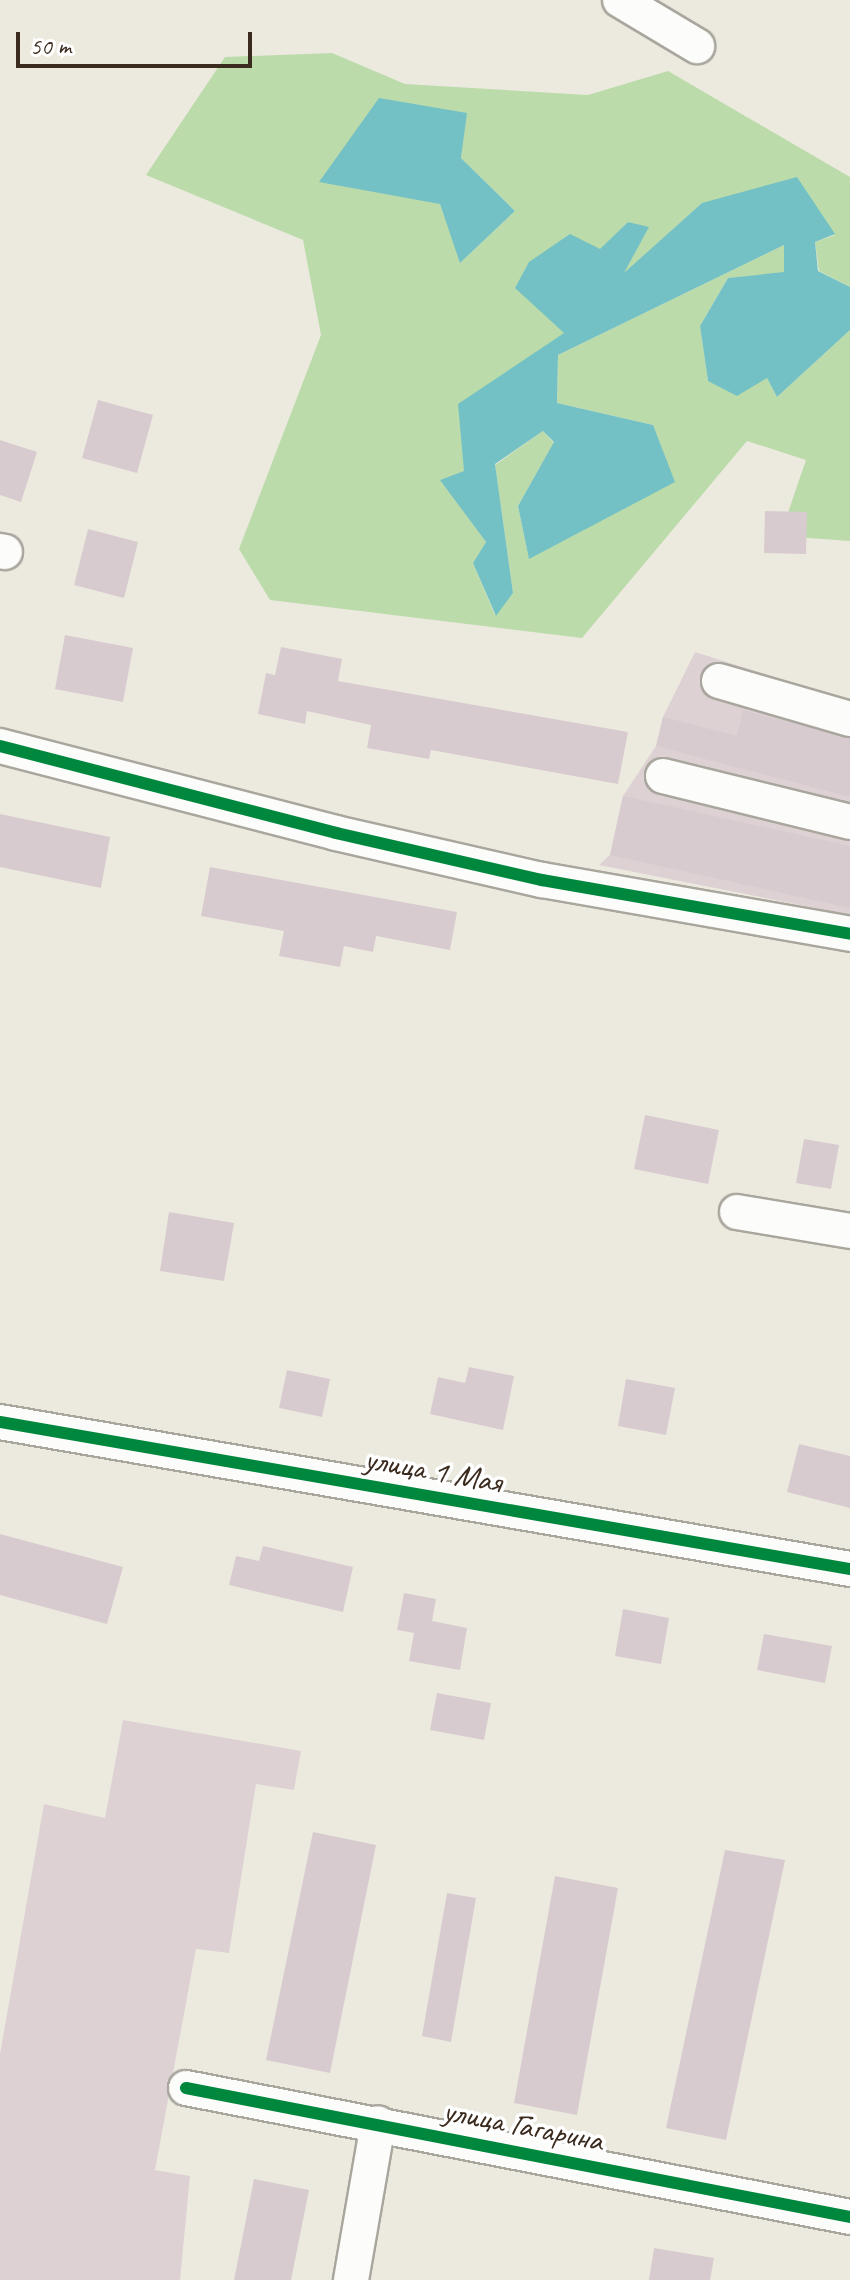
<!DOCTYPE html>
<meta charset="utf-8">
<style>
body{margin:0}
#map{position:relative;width:850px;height:2280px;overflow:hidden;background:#eceadf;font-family:Caveat,sans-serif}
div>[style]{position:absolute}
.industrial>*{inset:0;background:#ddd1d4}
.green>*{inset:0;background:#bcdbab}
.water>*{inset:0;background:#73c1c5}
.building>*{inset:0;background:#d8cbd0}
.roads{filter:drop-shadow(2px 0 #a9a69e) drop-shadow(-2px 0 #a9a69e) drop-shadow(0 2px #a9a69e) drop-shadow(0 -2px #a9a69e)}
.minor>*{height:34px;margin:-17px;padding:0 17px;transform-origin:17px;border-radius:17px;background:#fcfcfa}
.cycleway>*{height:12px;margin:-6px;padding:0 6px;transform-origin:6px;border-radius:6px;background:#00873e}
span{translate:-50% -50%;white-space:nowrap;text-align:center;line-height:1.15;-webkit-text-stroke:7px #fff;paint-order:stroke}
.street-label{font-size:32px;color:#3b2a1e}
.scale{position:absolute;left:16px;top:32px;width:236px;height:36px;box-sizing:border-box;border:4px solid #3b2a1e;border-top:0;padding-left:10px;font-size:24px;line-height:28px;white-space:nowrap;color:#3b2a1e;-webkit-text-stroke:6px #fff;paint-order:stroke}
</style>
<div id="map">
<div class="industrial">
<i style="clip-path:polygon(695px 652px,850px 701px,850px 915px,599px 865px,610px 855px,623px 796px,656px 746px,663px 717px)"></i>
<i style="clip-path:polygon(123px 1720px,301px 1751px,294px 1790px,256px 1784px,229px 1953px,196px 1949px,155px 2170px,190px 2176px,180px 2280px,0 2280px,0 2054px,44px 1804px,105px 1818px)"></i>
</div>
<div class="green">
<i style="clip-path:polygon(evenodd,332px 53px,405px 84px,588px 95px,668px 71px,850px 177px,850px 287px,819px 271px,815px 242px,835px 235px,702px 203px,622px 276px,648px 228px,628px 222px,600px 250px,565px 333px,459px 404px,465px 471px,441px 480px,486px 542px,473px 563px,495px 615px,513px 593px,495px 465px,543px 431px,554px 443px,518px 506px,529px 558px,653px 425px,557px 403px,558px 355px,784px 245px,784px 273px,728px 278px,700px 326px,708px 381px,767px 378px,777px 397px,850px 330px,850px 541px,780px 536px,806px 460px,747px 441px,582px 638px,270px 600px,239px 549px,321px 335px,303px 240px,146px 175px,225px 57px,332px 53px,466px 113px,461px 158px,515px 211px,461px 262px,440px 204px,466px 113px)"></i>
</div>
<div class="water">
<i style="clip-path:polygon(379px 98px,467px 113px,461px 158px,515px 211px,460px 263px,440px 204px,319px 182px)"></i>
<i style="clip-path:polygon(797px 177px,835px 234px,815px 242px,818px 271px,850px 287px,850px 330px,777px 397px,767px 378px,737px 396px,708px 381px,700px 326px,728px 278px,784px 272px,784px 245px,558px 355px,557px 403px,653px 425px,675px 482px,529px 559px,518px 506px,554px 442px,543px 431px,495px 464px,513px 593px,496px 616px,473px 563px,486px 542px,440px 480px,464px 471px,458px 404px,564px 333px,515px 288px,529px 262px,570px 234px,600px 249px,628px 222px,649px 227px,624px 273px,702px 203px)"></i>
</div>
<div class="building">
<i style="clip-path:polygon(98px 400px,153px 415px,137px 473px,82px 458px)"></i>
<i style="clip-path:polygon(0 440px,37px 452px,21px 502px,0 495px)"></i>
<i style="clip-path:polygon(765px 511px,807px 512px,806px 554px,764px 553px)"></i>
<i style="clip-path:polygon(88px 529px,138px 542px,124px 598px,74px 585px)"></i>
<i style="clip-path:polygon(65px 635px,133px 648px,123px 702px,55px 689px)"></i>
<i style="clip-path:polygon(281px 647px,342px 659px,338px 681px,628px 732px,618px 784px,431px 750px,429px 759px,367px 748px,371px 725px,307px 711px,305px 724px,258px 714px,266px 673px,275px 675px)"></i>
<i style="clip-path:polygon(743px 710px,850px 738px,850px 797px,656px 746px,663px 717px,737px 736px)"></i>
<i style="clip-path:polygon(623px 796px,850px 846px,850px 908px,610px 855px)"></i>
<i style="clip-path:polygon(0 814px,110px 837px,101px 888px,0 867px)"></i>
<i style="clip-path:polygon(210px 867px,457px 912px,450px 950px,376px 936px,373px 952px,344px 946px,340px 967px,279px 956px,284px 931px,201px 916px)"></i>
<i style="clip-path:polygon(645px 1115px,719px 1130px,708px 1184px,634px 1169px)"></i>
<i style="clip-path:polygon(804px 1139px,839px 1145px,831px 1189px,796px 1183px)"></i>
<i style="clip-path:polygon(169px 1212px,234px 1223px,224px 1281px,160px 1271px)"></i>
<i style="clip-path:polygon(469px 1367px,514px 1376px,503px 1430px,430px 1414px,438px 1377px,465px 1383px)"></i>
<i style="clip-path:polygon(287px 1370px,330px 1379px,322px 1417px,279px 1408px)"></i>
<i style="clip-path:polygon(626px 1379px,675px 1388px,666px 1435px,618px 1426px)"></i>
<i style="clip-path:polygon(799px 1444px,850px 1456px,850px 1508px,787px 1492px)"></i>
<i style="clip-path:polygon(0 1534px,123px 1567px,107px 1624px,0 1595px)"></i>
<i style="clip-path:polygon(263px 1546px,353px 1567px,343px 1612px,229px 1585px,236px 1556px,259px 1561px)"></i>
<i style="clip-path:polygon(404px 1593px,436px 1599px,432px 1621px,467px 1628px,460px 1670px,409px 1661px,414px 1633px,397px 1630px)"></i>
<i style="clip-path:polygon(623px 1609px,669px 1618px,661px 1664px,615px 1656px)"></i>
<i style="clip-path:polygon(764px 1634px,832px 1646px,825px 1683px,757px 1670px)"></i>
<i style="clip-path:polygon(437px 1693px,491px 1703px,484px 1740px,430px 1730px)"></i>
<i style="clip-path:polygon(313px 1832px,376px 1845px,330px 2073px,266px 2060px)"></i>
<i style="clip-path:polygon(725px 1850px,785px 1860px,726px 2140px,666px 2128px)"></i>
<i style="clip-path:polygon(555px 1876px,618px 1888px,577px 2115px,514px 2103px)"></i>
<i style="clip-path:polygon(447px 1893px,476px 1898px,451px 2042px,422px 2036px)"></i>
<i style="clip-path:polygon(254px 2179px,309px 2190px,291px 2280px,234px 2280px)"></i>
<i style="clip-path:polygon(654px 2248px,714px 2258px,710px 2280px,649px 2280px)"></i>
</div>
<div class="roads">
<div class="minor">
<i style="left:620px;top:0;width:90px;rotate:30.9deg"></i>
<i style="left:0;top:551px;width:5px;rotate:11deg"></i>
<i style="left:719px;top:681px;width:136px;rotate:16.2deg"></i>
<i style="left:0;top:746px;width:347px;rotate:14.5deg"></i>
<i style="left:336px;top:833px;width:211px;rotate:12.9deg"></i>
<i style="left:542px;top:880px;width:313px;rotate:9.9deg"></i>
<i style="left:663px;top:776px;width:193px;rotate:13.8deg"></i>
<i style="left:737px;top:1212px;width:115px;rotate:9.5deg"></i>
<i style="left:0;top:1422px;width:863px;rotate:9.81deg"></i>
<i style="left:186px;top:2088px;width:676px;rotate:10.99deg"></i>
<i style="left:351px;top:2280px;width:159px;rotate:-80.2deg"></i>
</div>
</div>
<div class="cycleway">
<i style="left:0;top:746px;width:347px;rotate:14.5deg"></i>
<i style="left:336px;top:833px;width:211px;rotate:12.9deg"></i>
<i style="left:542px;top:880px;width:313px;rotate:9.9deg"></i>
<i style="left:0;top:1422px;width:863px;rotate:9.81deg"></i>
<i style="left:186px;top:2088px;width:676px;rotate:10.99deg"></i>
</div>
<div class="street-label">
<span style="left:433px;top:1471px;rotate:10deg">улица 1 Мая</span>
<span style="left:523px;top:2126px;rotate:11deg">улица Гагарина</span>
</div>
<div class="scale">50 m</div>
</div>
